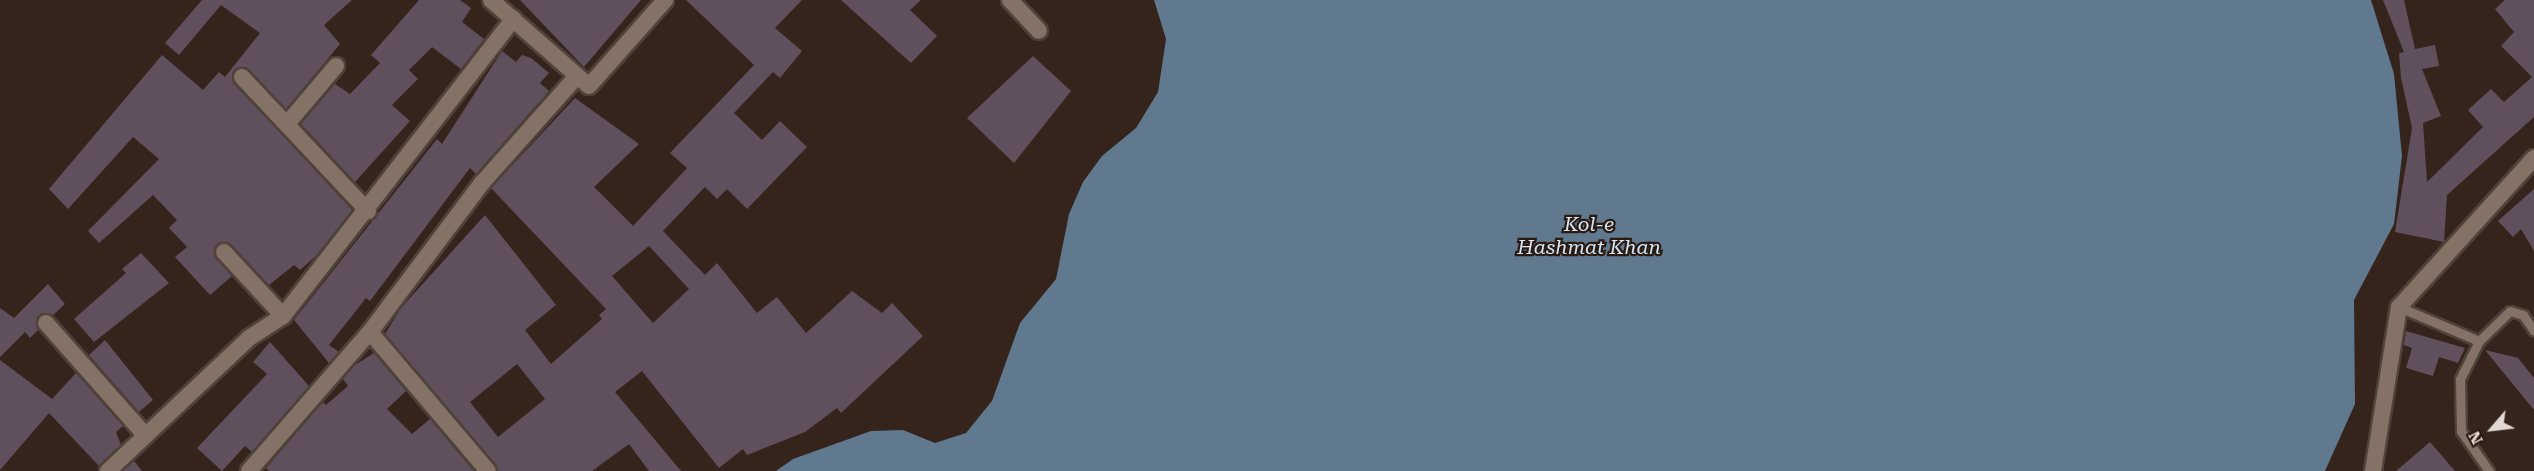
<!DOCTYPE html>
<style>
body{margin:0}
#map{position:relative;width:2534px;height:471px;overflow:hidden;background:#34241b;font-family:"Roboto Serif",serif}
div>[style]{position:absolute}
.water>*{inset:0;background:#61798f}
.building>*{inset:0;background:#60505d}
.roads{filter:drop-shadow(2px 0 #4f423a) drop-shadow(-2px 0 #4f423a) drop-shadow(0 2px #4f423a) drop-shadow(0 -2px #4f423a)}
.service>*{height:9px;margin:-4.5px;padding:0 4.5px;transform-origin:4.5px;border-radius:4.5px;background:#857267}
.minor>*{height:16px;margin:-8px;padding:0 8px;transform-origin:8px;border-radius:8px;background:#857267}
.tertiary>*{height:16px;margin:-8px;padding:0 8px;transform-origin:8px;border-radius:8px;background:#857267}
span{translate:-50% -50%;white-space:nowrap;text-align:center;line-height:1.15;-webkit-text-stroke:4.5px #291a12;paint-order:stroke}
.water-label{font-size:20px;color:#d4e5f6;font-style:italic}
.north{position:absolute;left:2462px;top:399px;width:60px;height:60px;-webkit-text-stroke:4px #291a12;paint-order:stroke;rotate:242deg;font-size:16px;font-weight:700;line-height:24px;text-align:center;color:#e2d7d1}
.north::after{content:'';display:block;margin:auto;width:21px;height:27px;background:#e2d7d1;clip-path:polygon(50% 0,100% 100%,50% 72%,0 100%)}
</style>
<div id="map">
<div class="water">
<i style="clip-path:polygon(1154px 0,2371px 0,2394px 74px,2402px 156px,2394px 224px,2354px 300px,2355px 404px,2325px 471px,776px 471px,793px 459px,871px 431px,903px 430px,935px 443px,966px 433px,992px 401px,1020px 323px,1056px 279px,1069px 214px,1083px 182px,1102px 156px,1136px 128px,1158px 92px,1166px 39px)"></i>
</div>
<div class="building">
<i style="clip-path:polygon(202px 0,352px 0,324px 25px,340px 44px,286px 109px,246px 67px,235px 69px,232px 79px,352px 210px,316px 256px,300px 270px,294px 265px,269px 285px,231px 244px,217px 244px,214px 255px,232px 276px,210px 295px,175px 257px,187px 247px,169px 228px,177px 220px,153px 195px,99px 243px,88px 231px,159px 159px,133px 137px,68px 209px,49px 189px,162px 55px,203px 90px,219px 72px,225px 77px,260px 33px,221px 5px,179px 55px,165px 43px)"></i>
<i style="clip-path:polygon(419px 0,460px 0,471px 8px,462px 22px,484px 39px,461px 69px,432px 47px,409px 70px,418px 79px,392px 105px,410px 121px,355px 182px,301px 124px,335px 84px,350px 94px,380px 63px,371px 55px)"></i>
<i style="clip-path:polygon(520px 0,641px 0,584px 67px)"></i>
<i style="clip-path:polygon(evenodd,686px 0,802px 0,775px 28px,802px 51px,780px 78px,773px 72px,734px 113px,762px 140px,780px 121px,807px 147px,747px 209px,727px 189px,717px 199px,705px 187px,663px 231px,705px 275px,717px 263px,757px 313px,777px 297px,806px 333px,852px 291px,882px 313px,892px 303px,923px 336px,841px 413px,837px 408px,805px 432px,747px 455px,743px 449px,719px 468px,642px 371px,615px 392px,681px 471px,649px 471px,629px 444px,592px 471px,498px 471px,385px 334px,401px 308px,485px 215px,556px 305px,525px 330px,551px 364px,602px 319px,599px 315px,606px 309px,491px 188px,575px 98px,639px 144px,594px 187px,633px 226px,687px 168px,670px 153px,754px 65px,686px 0,649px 246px,689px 289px,653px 323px,612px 276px,649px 246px,686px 0,517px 364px,545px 399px,498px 437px,470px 402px,517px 364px)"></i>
<i style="clip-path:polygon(841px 0,921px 0,910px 10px,937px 36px,911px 63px)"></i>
<i style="clip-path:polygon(2383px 0,2404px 0,2415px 49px,2435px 45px,2439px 66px,2422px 69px,2441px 116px,2423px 123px,2427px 182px,2483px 127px,2468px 110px,2491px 89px,2504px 102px,2532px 77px,2501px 46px,2514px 32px,2495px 9px,2505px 0,2534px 0,2534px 117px,2447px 195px,2444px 242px,2395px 232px,2412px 128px,2401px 78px,2399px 53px,2404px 52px)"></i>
<i style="clip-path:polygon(502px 51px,516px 62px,522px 55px,531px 58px,549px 73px,540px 83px,549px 91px,476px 174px,470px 168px,370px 301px,366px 298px,329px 345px,339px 352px,329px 363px,294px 320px,437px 139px,442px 144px)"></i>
<i style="clip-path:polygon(1033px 56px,1071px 91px,1014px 163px,967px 118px)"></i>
<i style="clip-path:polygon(2534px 189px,2534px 251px,2521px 229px,2513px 237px,2498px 221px)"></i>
<i style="clip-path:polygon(141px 253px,169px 283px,94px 342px,74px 319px,126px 273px,122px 269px)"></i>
<i style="clip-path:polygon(48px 284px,65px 304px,53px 315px,40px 315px,38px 330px,30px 338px,25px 332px,0 357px,0 308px,14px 318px)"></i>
<i style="clip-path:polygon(2406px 331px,2465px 348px,2458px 363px,2439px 357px,2433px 376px,2406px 368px,2412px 348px,2404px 345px)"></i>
<i style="clip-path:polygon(105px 340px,153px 400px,139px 412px,89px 355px)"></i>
<i style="clip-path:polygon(270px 342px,309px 386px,252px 452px,245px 446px,222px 471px,197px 448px,267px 374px,253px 362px)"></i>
<i style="clip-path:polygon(2485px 350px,2518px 358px,2534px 378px,2534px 410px)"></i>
<i style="clip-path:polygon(374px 353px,406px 391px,387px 409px,412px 434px,430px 419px,474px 471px,269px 471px,266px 468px,323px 402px,326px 405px,348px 386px,343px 379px,355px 365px)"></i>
<i style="clip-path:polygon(0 360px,52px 399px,76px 373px,123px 426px,116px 432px,121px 445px,99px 466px,49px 413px,0 470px)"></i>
<i style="clip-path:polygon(2430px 442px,2455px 471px,2396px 471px)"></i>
<i style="clip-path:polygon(134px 461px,142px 471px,123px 471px)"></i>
</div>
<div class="roads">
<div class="service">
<i style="left:2399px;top:307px;width:87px;rotate:23deg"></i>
<i style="left:2489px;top:471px;width:49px;rotate:-125deg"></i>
<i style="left:2461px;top:431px;width:52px;rotate:-91.1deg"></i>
<i style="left:2460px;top:379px;width:42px;rotate:-63.4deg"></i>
<i style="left:2479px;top:341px;width:43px;rotate:-44.1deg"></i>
<i style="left:2510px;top:311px;width:14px;rotate:17deg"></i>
<i style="left:2523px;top:315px;width:19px;rotate:55deg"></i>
</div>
<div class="minor">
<i style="left:491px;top:0;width:130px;rotate:41.3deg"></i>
<i style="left:589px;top:86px;width:115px;rotate:-48.5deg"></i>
<i style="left:1010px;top:0;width:42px;rotate:46.9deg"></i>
<i style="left:242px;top:77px;width:184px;rotate:46.8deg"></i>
<i style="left:287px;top:124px;width:76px;rotate:-49.8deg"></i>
<i style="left:224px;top:252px;width:87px;rotate:47.3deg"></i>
<i style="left:46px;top:323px;width:149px;rotate:48.5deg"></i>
<i style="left:370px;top:332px;width:182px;rotate:49.7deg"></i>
<i style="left:108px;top:471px;width:194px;rotate:-43.3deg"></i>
<i style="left:249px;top:338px;width:40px;rotate:-32.9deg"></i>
<i style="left:283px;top:316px;width:376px;rotate:-52.2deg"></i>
<i style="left:249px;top:471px;width:184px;rotate:-49deg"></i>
<i style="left:370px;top:332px;width:186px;rotate:-53.1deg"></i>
<i style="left:482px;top:183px;width:142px;rotate:-48.4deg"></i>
</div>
<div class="tertiary">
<i style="left:2373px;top:471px;width:166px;rotate:-81deg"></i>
<i style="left:2399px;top:307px;width:201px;rotate:-47.8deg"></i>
</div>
</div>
<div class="water-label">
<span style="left:1589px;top:236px">Kol-e<br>Hashmat Khan</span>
</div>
<div class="north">N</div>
</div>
